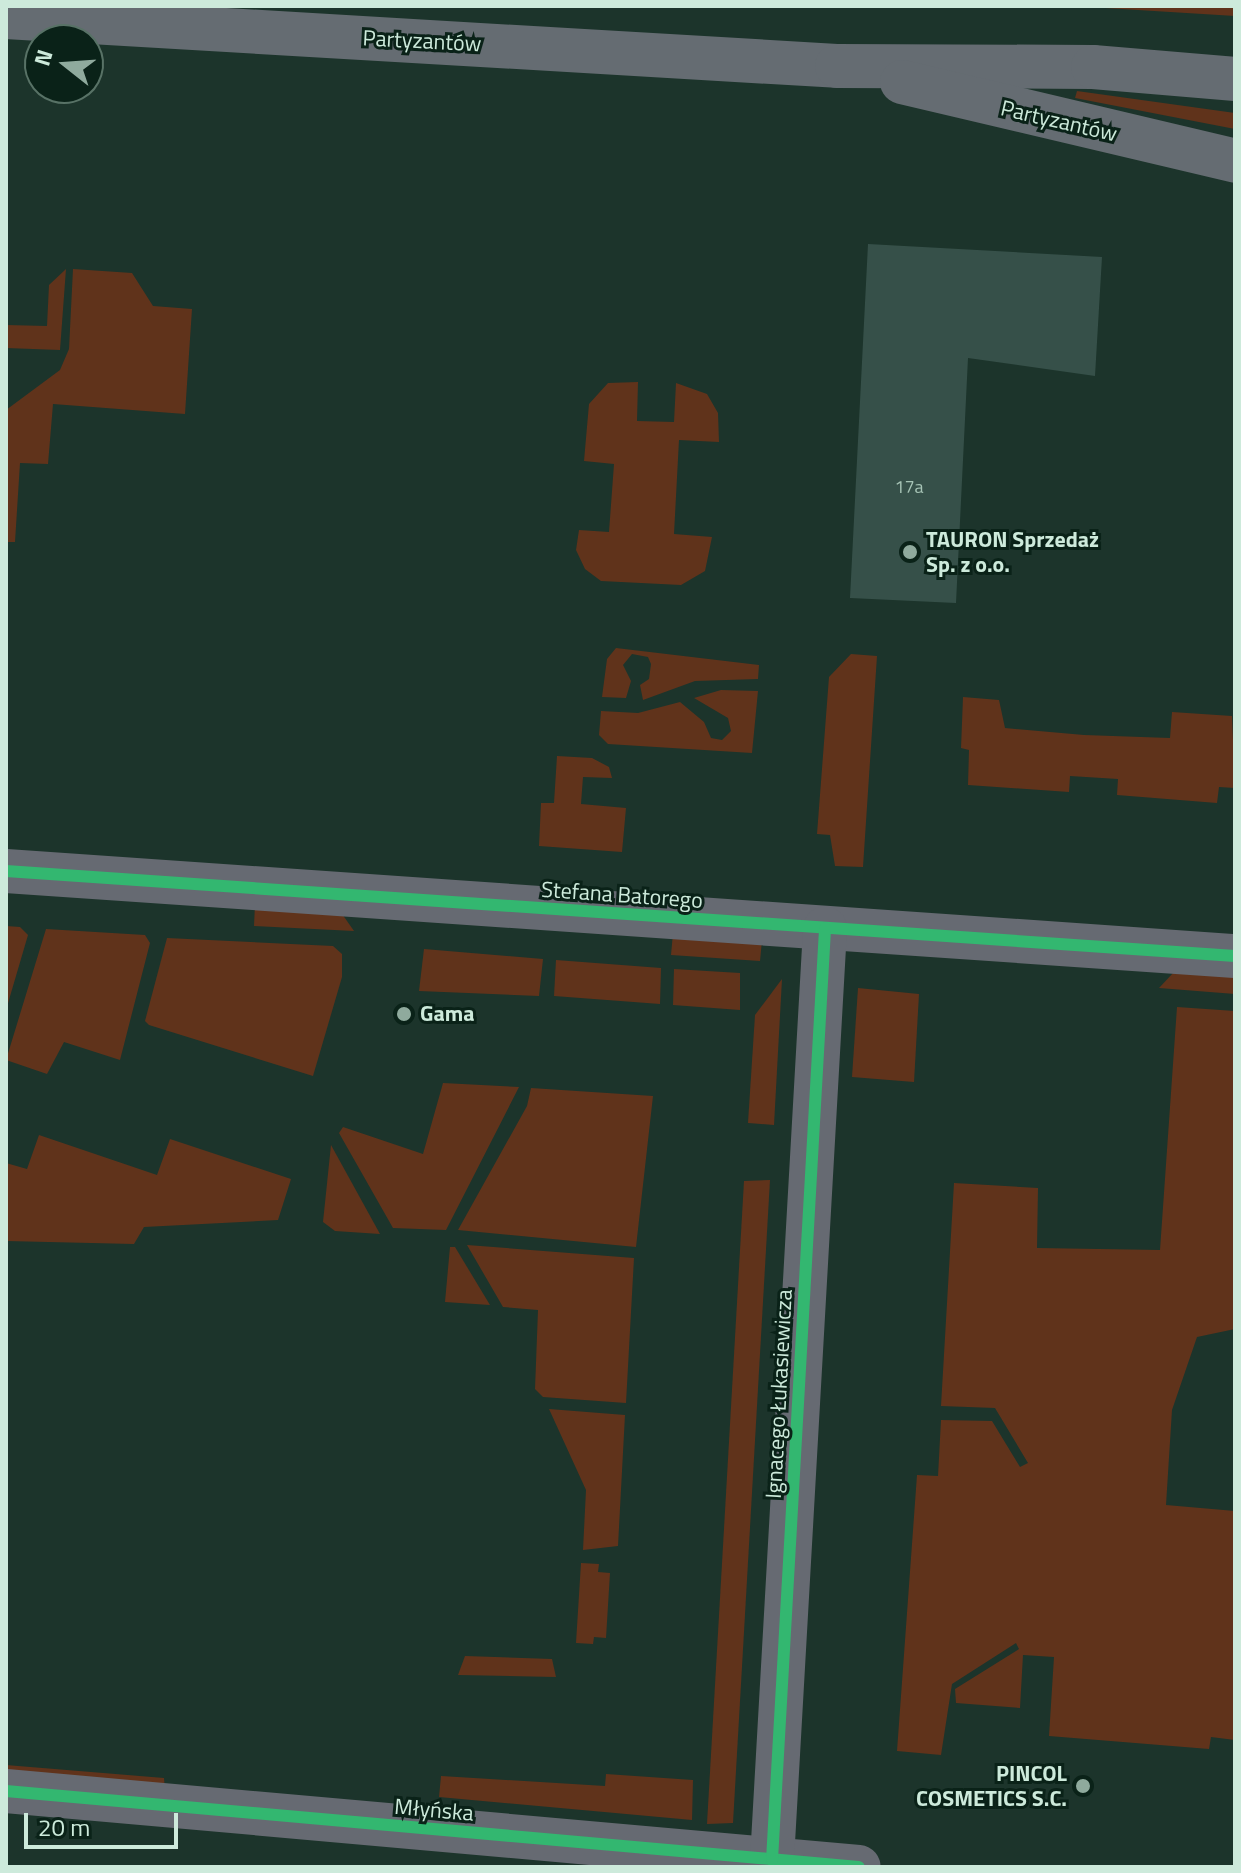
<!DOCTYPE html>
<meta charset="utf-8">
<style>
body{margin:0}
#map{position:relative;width:1241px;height:1873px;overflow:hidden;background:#1c342b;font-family:"Titillium Web",sans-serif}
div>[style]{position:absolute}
.green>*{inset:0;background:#60331b}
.building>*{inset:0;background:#365049}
.minor>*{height:44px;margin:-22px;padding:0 22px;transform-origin:22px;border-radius:22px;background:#666a72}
.secondary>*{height:44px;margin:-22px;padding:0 22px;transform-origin:22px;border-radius:22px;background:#656c72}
.cycleway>*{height:12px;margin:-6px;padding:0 6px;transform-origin:6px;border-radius:6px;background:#33b770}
.dots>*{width:22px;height:22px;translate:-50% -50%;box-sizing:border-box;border:4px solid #0a2218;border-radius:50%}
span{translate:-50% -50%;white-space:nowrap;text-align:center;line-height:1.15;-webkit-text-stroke:6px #0a2218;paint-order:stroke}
.number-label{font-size:18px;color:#a7c4b6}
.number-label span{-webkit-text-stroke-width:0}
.street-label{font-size:22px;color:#cdeadb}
.poi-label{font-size:22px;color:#cdeadb;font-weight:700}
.left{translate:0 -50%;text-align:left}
.right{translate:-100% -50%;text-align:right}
.frame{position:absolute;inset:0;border:8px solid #cdeadb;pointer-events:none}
.north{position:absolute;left:24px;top:24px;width:80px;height:80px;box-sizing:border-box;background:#0a2218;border:2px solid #587266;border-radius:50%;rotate:287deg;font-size:22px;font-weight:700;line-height:32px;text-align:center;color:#cdeadb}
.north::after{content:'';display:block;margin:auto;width:28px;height:36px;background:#8faa9d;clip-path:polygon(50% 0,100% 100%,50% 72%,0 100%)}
.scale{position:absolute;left:24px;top:1813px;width:154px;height:36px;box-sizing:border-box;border:4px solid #cdeadb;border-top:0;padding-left:10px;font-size:24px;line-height:28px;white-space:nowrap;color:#cdeadb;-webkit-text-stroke:6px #0a2218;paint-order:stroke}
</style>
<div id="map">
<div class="green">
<i style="clip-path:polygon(1073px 6px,1235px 6px,1235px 16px)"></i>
<i style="clip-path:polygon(1077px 91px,1235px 113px,1235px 129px,1075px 98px)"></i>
<i style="clip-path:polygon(66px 269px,60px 350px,6px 348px,6px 325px,47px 326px,49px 285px)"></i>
<i style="clip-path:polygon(73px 269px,132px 273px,153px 306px,192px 309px,185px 414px,53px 404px,48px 464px,20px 463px,15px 542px,6px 542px,6px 410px,60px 370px,69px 349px)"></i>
<i style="clip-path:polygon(638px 382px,637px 421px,674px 422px,676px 383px,707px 394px,718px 413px,719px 442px,679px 440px,674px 534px,712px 537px,705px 571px,681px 585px,601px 581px,585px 569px,576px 550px,579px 530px,609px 532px,614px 464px,584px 461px,589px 404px,608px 383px)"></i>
<i style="clip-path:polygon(616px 648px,759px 665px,758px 679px,695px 681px,643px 700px,640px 685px,649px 679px,651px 664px,648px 657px,632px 654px,623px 665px,631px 681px,626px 698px,602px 697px,607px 659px)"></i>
<i style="clip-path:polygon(851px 654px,877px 656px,863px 867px,835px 866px,830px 835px,817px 834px,829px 677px)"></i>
<i style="clip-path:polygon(721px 690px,758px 691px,752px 753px,608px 744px,599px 735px,601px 711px,638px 713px,680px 702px,704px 722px,711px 738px,722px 740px,731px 731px,728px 718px,694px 698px)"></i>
<i style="clip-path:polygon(963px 697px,999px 700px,1005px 728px,1084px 735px,1170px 738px,1172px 712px,1232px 716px,1235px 788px,1219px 787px,1217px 803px,1117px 795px,1118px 779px,1070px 776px,1069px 792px,968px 785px,969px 750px,961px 748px)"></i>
<i style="clip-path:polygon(557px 756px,592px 758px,609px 767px,612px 778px,583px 777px,581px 804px,626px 808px,622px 852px,539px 846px,541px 803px,554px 803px)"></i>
<i style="clip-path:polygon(255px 904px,340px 911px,354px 931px,254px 926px)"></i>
<i style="clip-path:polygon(6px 926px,20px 927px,28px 935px,6px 1010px)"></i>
<i style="clip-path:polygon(46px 929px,145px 935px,150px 943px,120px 1060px,64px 1042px,47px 1074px,6px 1060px)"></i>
<i style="clip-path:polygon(673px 933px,762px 940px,760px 961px,671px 955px)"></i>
<i style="clip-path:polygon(167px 938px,333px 946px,342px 954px,342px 977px,313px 1076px,149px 1025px,145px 1021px)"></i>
<i style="clip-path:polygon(424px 949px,543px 959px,539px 996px,419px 991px)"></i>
<i style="clip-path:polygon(556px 960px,661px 968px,660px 1004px,554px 996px)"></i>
<i style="clip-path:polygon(674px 969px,740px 973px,740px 1010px,673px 1005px)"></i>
<i style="clip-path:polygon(1174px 972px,1235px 976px,1235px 994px,1159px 988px)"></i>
<i style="clip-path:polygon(782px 979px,774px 1125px,748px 1123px,755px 1015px)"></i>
<i style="clip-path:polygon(858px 988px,919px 994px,914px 1082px,852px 1077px)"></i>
<i style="clip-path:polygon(1177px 1007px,1235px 1011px,1235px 1329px,1197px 1337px,1172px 1410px,1166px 1505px,1235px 1511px,1235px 1740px,1211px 1737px,1209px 1749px,1049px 1736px,1054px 1657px,1023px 1655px,1020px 1708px,956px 1703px,955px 1689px,1019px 1649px,1016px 1643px,952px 1684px,941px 1755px,897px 1751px,917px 1475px,938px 1476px,941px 1420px,992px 1421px,1020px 1467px,1028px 1463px,995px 1408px,941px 1406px,954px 1183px,1038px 1188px,1037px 1248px,1160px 1250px)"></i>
<i style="clip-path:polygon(443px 1083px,519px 1087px,446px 1230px,393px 1228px,339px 1133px,343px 1127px,423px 1154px)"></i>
<i style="clip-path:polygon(531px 1088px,653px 1096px,636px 1247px,458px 1230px,527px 1106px)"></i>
<i style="clip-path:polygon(39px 1135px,157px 1175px,170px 1139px,291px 1179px,278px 1220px,144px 1227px,134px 1244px,6px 1241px,6px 1163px,27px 1169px)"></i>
<i style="clip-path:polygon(331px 1145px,380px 1234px,335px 1231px,323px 1222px)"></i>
<i style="clip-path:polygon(770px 1180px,733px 1823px,707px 1824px,744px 1181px)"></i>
<i style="clip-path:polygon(467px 1245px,634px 1258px,626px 1403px,543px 1397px,535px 1389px,538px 1310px,503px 1307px)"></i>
<i style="clip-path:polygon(450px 1247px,455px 1247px,490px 1305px,445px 1302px)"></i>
<i style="clip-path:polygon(549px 1409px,625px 1415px,618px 1546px,583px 1550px,586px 1490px)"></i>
<i style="clip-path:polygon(581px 1563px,599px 1564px,598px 1572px,610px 1573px,606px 1638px,594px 1637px,593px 1644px,576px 1643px)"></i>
<i style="clip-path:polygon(465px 1656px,552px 1659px,556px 1677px,458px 1675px)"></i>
<i style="clip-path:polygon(6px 1765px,164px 1778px,165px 1791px,6px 1778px)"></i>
<i style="clip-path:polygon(606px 1774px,693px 1780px,692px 1820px,439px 1797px,441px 1776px,605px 1786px)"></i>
</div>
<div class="building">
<i style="clip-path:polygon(868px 244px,1102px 257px,1095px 376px,968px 358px,956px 603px,850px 598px)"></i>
</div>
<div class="minor">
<i style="left:6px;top:871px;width:1232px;rotate:3.96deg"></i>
<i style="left:6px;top:1791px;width:856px;rotate:5.09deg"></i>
<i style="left:772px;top:1860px;width:933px;rotate:-86.74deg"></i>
</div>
<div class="secondary">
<i style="left:6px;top:17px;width:832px;rotate:3.37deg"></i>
<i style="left:837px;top:66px;width:256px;rotate:0.2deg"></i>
<i style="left:1093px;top:67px;width:143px;rotate:4.8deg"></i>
<i style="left:902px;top:82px;width:342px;rotate:13.3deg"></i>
</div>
<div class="cycleway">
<i style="left:6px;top:871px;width:1232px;rotate:3.96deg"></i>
<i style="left:6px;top:1791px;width:856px;rotate:5.09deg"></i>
<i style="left:772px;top:1860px;width:933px;rotate:-86.74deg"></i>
</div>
<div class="dots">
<i style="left:910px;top:552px;background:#8faa9d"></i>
<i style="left:404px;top:1014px;background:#8faa9d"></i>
<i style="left:1083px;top:1786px;background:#8faa9d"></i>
</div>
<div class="number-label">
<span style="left:909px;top:487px">17a</span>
</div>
<div class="street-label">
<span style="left:422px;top:41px;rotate:3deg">Partyzantów</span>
<span style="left:1059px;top:121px;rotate:13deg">Partyzantów</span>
<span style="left:622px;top:895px;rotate:4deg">Stefana Batorego</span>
<span style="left:779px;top:1394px;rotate:-87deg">Ignacego Łukasiewicza</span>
<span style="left:434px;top:1810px;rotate:5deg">Młyńska</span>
</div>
<div class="poi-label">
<span class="left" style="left:926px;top:552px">TAURON Sprzedaż<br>Sp. z o.o.</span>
<span class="left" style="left:420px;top:1014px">Gama</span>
<span class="right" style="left:1067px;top:1786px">PINCOL<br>COSMETICS S.C.</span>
</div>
<div class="frame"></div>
<div class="north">N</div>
<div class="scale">20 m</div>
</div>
